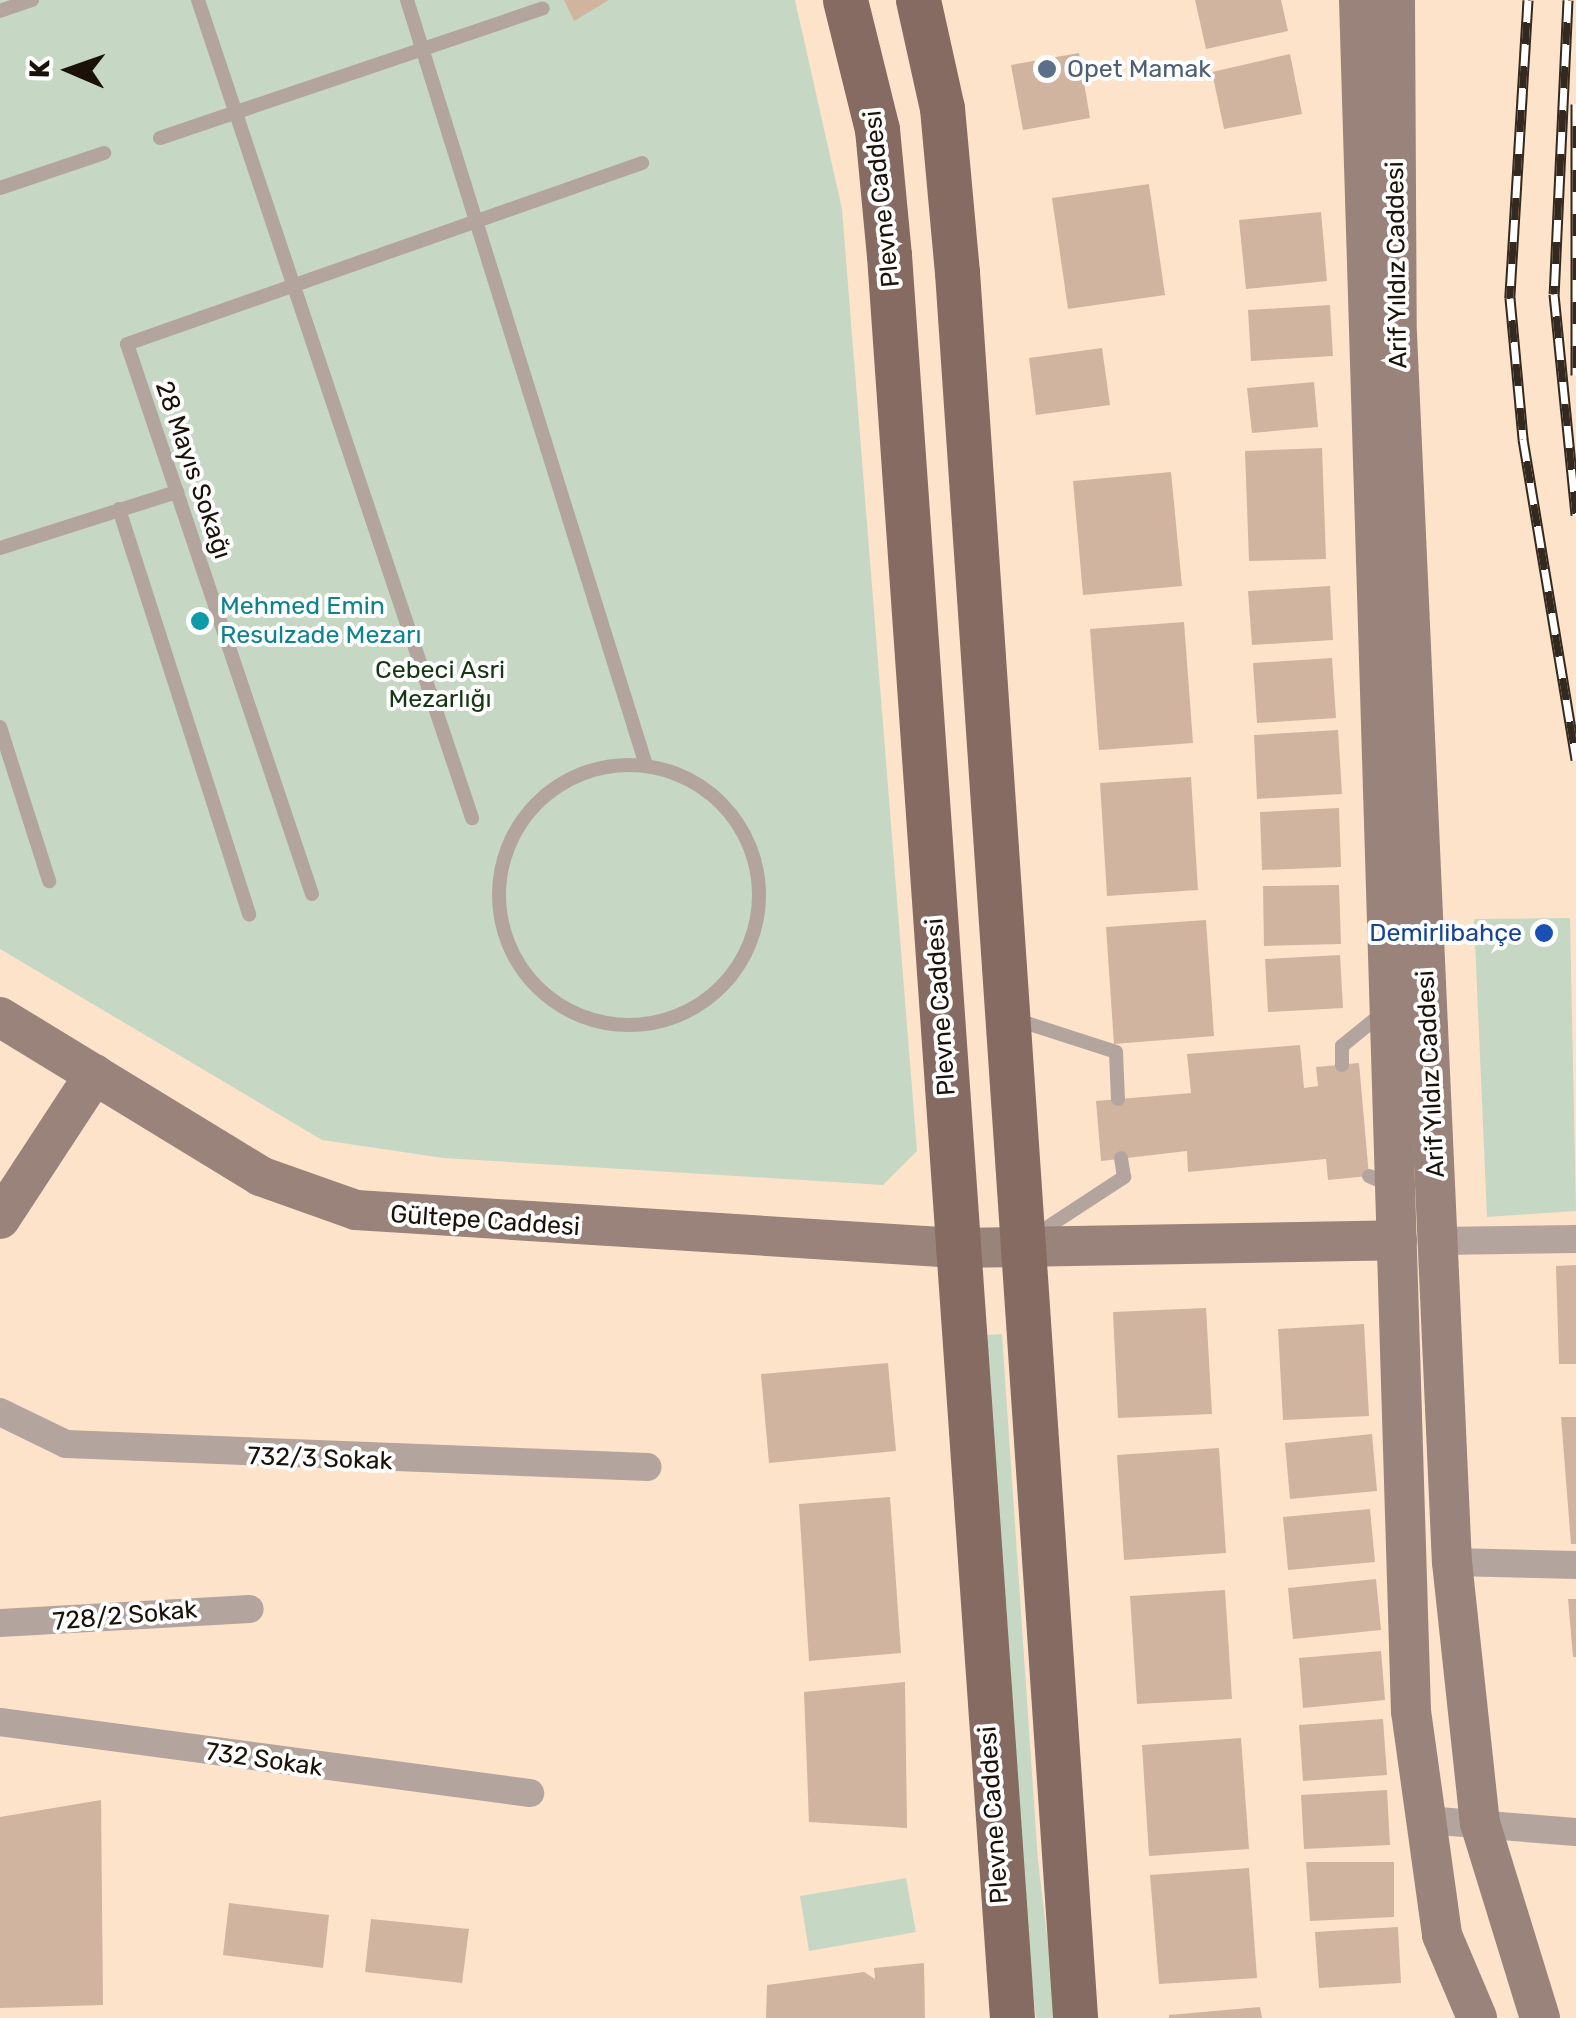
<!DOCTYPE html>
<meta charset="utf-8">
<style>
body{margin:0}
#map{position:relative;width:1576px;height:2018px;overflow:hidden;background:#fee3cb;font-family:Rubik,sans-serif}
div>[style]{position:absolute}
.green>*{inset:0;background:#c6d8c4}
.building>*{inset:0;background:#d1b4a0}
.lane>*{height:14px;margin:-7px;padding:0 7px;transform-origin:7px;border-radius:7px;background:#b3a49e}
.lane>.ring{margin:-7px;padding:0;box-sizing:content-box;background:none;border:14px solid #b3a49e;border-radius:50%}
.street>*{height:28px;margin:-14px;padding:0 14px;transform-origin:14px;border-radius:14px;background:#b3a49e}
.secondary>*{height:40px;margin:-20px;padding:0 20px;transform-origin:20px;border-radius:20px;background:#99837a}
.primary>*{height:45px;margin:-22.5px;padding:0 22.5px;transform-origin:22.5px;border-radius:22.5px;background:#856b61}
.rail>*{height:11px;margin-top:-5.5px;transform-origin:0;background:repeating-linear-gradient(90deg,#fff 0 22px,#34291f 0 44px);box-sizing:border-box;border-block:2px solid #34291f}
.dots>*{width:28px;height:28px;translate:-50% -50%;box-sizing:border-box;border:5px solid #fff;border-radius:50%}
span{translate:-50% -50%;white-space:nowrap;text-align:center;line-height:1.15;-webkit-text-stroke:8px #fff;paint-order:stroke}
.service-label{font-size:25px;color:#4e5e75}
.left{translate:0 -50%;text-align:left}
.street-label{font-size:25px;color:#1a1109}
.culture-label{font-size:25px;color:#0d838f}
.park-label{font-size:25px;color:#153713}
.transit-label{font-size:25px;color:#164399}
.right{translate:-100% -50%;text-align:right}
.north{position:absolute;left:20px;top:20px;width:100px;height:100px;-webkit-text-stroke:8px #fff;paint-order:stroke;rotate:272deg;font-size:28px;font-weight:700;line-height:40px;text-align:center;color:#1a1109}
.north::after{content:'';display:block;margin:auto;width:35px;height:45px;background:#1a1109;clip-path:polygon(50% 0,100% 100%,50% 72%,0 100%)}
</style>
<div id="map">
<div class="green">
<i style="clip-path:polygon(0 0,795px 0,842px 209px,917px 1151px,883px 1185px,443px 1158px,322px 1140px,0 949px)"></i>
<i style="clip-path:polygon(1570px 918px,1576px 1211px,1487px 1217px,1474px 919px)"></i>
<i style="clip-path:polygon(1002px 1334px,1038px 1861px,1057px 2018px,1036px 2018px,1024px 1910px,984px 1335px)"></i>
<i style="clip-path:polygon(906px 1878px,916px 1932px,809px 1951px,800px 1896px)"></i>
</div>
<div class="building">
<i style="clip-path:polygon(564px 0,609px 0,574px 21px)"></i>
<i style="clip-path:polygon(1195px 0,1281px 0,1288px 31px,1206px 49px)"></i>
<i style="clip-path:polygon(1079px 53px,1090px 118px,1023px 130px,1011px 65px)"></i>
<i style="clip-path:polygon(1290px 54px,1302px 114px,1224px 129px,1212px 72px)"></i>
<i style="clip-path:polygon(1149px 184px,1165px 295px,1068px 309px,1052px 198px)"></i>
<i style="clip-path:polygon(1321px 212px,1327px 281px,1246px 289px,1239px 220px)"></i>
<i style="clip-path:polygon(1330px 305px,1333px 356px,1251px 361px,1248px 310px)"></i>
<i style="clip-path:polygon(1102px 348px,1110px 405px,1036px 415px,1029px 358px)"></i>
<i style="clip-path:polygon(1314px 382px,1318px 427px,1252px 433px,1247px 388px)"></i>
<i style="clip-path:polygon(1322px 448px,1326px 559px,1249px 561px,1245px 451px)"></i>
<i style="clip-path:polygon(1171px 472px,1182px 586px,1083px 595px,1073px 481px)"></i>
<i style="clip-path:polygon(1330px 586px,1333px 640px,1252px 645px,1248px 591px)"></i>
<i style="clip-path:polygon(1184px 622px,1193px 743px,1099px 750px,1090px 629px)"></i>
<i style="clip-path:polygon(1332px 658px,1336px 718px,1257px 723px,1253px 663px)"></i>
<i style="clip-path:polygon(1338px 730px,1342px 794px,1257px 799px,1254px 735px)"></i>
<i style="clip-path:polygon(1191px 777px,1198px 890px,1107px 896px,1100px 783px)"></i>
<i style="clip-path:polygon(1339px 808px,1341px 867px,1262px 870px,1260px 812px)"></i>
<i style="clip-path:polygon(1339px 885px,1341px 944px,1264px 946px,1263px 886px)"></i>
<i style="clip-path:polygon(1206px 920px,1214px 1036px,1114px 1044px,1106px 927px)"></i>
<i style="clip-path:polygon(1340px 955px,1343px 1008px,1268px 1012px,1265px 959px)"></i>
<i style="clip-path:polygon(1300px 1045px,1304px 1088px,1318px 1086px,1316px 1067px,1359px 1063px,1369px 1176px,1328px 1180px,1326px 1159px,1188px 1172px,1187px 1151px,1101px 1161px,1096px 1101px,1191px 1093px,1187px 1054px)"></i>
<i style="clip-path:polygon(1576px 1265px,1576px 1364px,1559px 1364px,1556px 1266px)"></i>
<i style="clip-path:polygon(1206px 1308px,1212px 1414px,1118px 1418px,1113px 1312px)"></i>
<i style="clip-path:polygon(1364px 1324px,1369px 1416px,1283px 1420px,1278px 1329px)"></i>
<i style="clip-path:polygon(888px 1363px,896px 1451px,769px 1463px,761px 1374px)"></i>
<i style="clip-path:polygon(1561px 1417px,1576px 1417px,1576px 1544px,1571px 1544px)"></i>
<i style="clip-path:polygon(1372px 1434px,1377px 1491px,1290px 1499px,1285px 1443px)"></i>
<i style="clip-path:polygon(1219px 1448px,1226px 1553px,1124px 1560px,1117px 1455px)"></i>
<i style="clip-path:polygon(890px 1497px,901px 1653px,809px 1661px,799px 1504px)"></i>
<i style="clip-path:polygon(1370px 1509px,1375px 1562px,1288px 1570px,1283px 1517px)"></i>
<i style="clip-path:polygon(1376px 1579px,1381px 1630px,1293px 1639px,1288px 1588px)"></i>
<i style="clip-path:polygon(1225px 1590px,1232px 1699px,1137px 1704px,1130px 1596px)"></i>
<i style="clip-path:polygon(1568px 1599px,1576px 1599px,1576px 1657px,1573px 1657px)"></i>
<i style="clip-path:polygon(1381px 1651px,1385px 1700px,1303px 1708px,1299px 1658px)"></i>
<i style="clip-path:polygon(905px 1682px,907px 1828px,809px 1822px,804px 1692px)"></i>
<i style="clip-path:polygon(1383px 1719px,1387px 1775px,1303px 1781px,1299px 1725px)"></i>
<i style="clip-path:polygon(1241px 1738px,1249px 1849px,1149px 1856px,1142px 1745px)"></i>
<i style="clip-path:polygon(1387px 1790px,1390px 1845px,1304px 1849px,1301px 1795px)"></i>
<i style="clip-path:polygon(101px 1800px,103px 2005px,0 2008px,0 1817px)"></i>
<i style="clip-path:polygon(1306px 1862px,1394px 1862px,1394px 1917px,1310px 1921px)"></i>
<i style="clip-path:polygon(1249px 1868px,1257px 1978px,1159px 1984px,1150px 1875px)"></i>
<i style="clip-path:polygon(229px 1903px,329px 1915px,323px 1968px,223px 1955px)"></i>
<i style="clip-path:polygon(371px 1919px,469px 1929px,462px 1983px,365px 1972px)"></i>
<i style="clip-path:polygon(1398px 1927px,1401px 1983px,1319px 1988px,1315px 1932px)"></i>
<i style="clip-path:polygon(924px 1963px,925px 2018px,766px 2018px,767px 1985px,864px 1972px,875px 1979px,874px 1968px)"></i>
<i style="clip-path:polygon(1260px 2007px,1262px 2018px,1169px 2018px,1169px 2015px)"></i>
</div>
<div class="lane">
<i style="left:198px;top:0;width:863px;rotate:71.48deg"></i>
<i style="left:407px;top:0;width:801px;rotate:72.65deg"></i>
<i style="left:0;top:11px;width:34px;rotate:-19deg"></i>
<i style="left:160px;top:138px;width:404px;rotate:-18.7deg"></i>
<i style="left:0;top:188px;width:110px;rotate:-18.6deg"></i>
<i style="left:119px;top:509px;width:426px;rotate:72.2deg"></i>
<i style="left:0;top:548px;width:186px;rotate:-17.6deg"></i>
<i style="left:0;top:727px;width:162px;rotate:72.3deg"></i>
<i class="ring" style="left:499px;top:765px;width:246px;height:246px"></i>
<i style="left:312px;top:894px;width:580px;rotate:-108.59deg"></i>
<i style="left:127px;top:344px;width:546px;rotate:-19.36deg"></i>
<i style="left:1014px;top:1019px;width:107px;rotate:17.9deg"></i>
<i style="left:1116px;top:1052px;width:47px;rotate:87.6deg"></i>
<i style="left:1342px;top:1065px;width:19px;rotate:-90deg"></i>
<i style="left:1342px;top:1046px;width:55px;rotate:-39.1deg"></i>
<i style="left:1369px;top:1176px;width:24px;rotate:24deg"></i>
<i style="left:1034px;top:1236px;width:108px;rotate:-33.2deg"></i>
<i style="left:1124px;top:1177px;width:19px;rotate:-99deg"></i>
</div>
<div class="street">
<i style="left:1438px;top:1241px;width:138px;rotate:-0.8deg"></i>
<i style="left:0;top:1412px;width:73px;rotate:25.9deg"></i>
<i style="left:66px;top:1444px;width:582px;rotate:2.26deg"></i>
<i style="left:1452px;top:1562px;width:124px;rotate:1.4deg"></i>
<i style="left:0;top:1623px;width:250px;rotate:-3.2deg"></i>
<i style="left:0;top:1722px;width:535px;rotate:7.63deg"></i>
<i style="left:1426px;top:1820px;width:150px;rotate:4.6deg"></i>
</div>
<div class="secondary">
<i style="left:1359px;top:0;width:1712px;rotate:88.26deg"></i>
<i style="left:1411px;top:1711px;width:226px;rotate:82.1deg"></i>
<i style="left:1442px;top:1935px;width:90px;rotate:67.1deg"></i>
<i style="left:1395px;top:0;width:334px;rotate:89.7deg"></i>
<i style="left:1397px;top:334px;width:1229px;rotate:87.44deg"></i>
<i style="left:1452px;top:1562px;width:262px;rotate:83.9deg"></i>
<i style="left:1480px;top:1823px;width:204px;rotate:72.9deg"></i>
<i style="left:0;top:1017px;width:305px;rotate:31.4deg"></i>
<i style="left:260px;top:1176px;width:102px;rotate:19.5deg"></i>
<i style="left:356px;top:1210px;width:602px;rotate:3.62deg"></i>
<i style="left:957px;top:1248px;width:440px;rotate:-1deg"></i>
<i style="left:0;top:1219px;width:173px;rotate:-56.8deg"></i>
</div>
<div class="primary">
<i style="left:845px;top:0;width:133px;rotate:76.1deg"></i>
<i style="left:877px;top:129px;width:127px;rotate:84.6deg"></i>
<i style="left:889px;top:255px;width:1767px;rotate:86.01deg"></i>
<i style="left:918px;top:0;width:111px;rotate:77.5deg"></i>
<i style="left:942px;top:108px;width:165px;rotate:84.8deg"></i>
<i style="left:957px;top:272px;width:1750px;rotate:86.13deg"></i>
</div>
<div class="rail">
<i style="left:1528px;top:0;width:299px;rotate:93.5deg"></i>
<i style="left:1510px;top:298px;width:142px;rotate:84.7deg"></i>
<i style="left:1523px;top:439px;width:325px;rotate:80.6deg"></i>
<i style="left:1568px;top:0;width:294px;rotate:92.7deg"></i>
<i style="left:1554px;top:294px;width:222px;rotate:84.3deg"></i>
<i style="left:1576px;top:104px;width:271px;rotate:90deg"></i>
</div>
<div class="dots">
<i style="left:1047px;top:69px;background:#5c6f8a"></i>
<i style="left:200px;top:621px;background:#0f9aa8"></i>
<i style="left:1544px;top:933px;background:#1a4fb4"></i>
</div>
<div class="service-label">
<span class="left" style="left:1067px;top:69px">Opet Mamak</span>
</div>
<div class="street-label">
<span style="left:882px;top:199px;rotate:-96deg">Plevne Caddesi</span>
<span style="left:1397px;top:265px;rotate:-91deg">Arif Yıldız Caddesi</span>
<span style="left:193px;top:470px;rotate:71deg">28 Mayıs Sokağı</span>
<span style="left:941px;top:1007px;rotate:-94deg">Plevne Caddesi</span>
<span style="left:1431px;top:1074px;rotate:-93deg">Arif Yıldız Caddesi</span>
<span style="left:485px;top:1221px;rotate:4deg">Gültepe Caddesi</span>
<span style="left:320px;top:1459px;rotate:2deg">732/3 Sokak</span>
<span style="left:125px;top:1616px;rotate:-5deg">728/2 Sokak</span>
<span style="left:264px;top:1760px;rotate:8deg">732 Sokak</span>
<span style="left:994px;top:1815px;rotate:-94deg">Plevne Caddesi</span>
</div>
<div class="culture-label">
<span class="left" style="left:220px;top:621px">Mehmed Emin<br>Resulzade Mezarı</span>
</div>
<div class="park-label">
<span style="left:440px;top:685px">Cebeci Asri<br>Mezarlığı</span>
</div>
<div class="transit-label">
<span class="right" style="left:1522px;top:933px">Demirlibahçe</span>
</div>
<div class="north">K</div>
</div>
